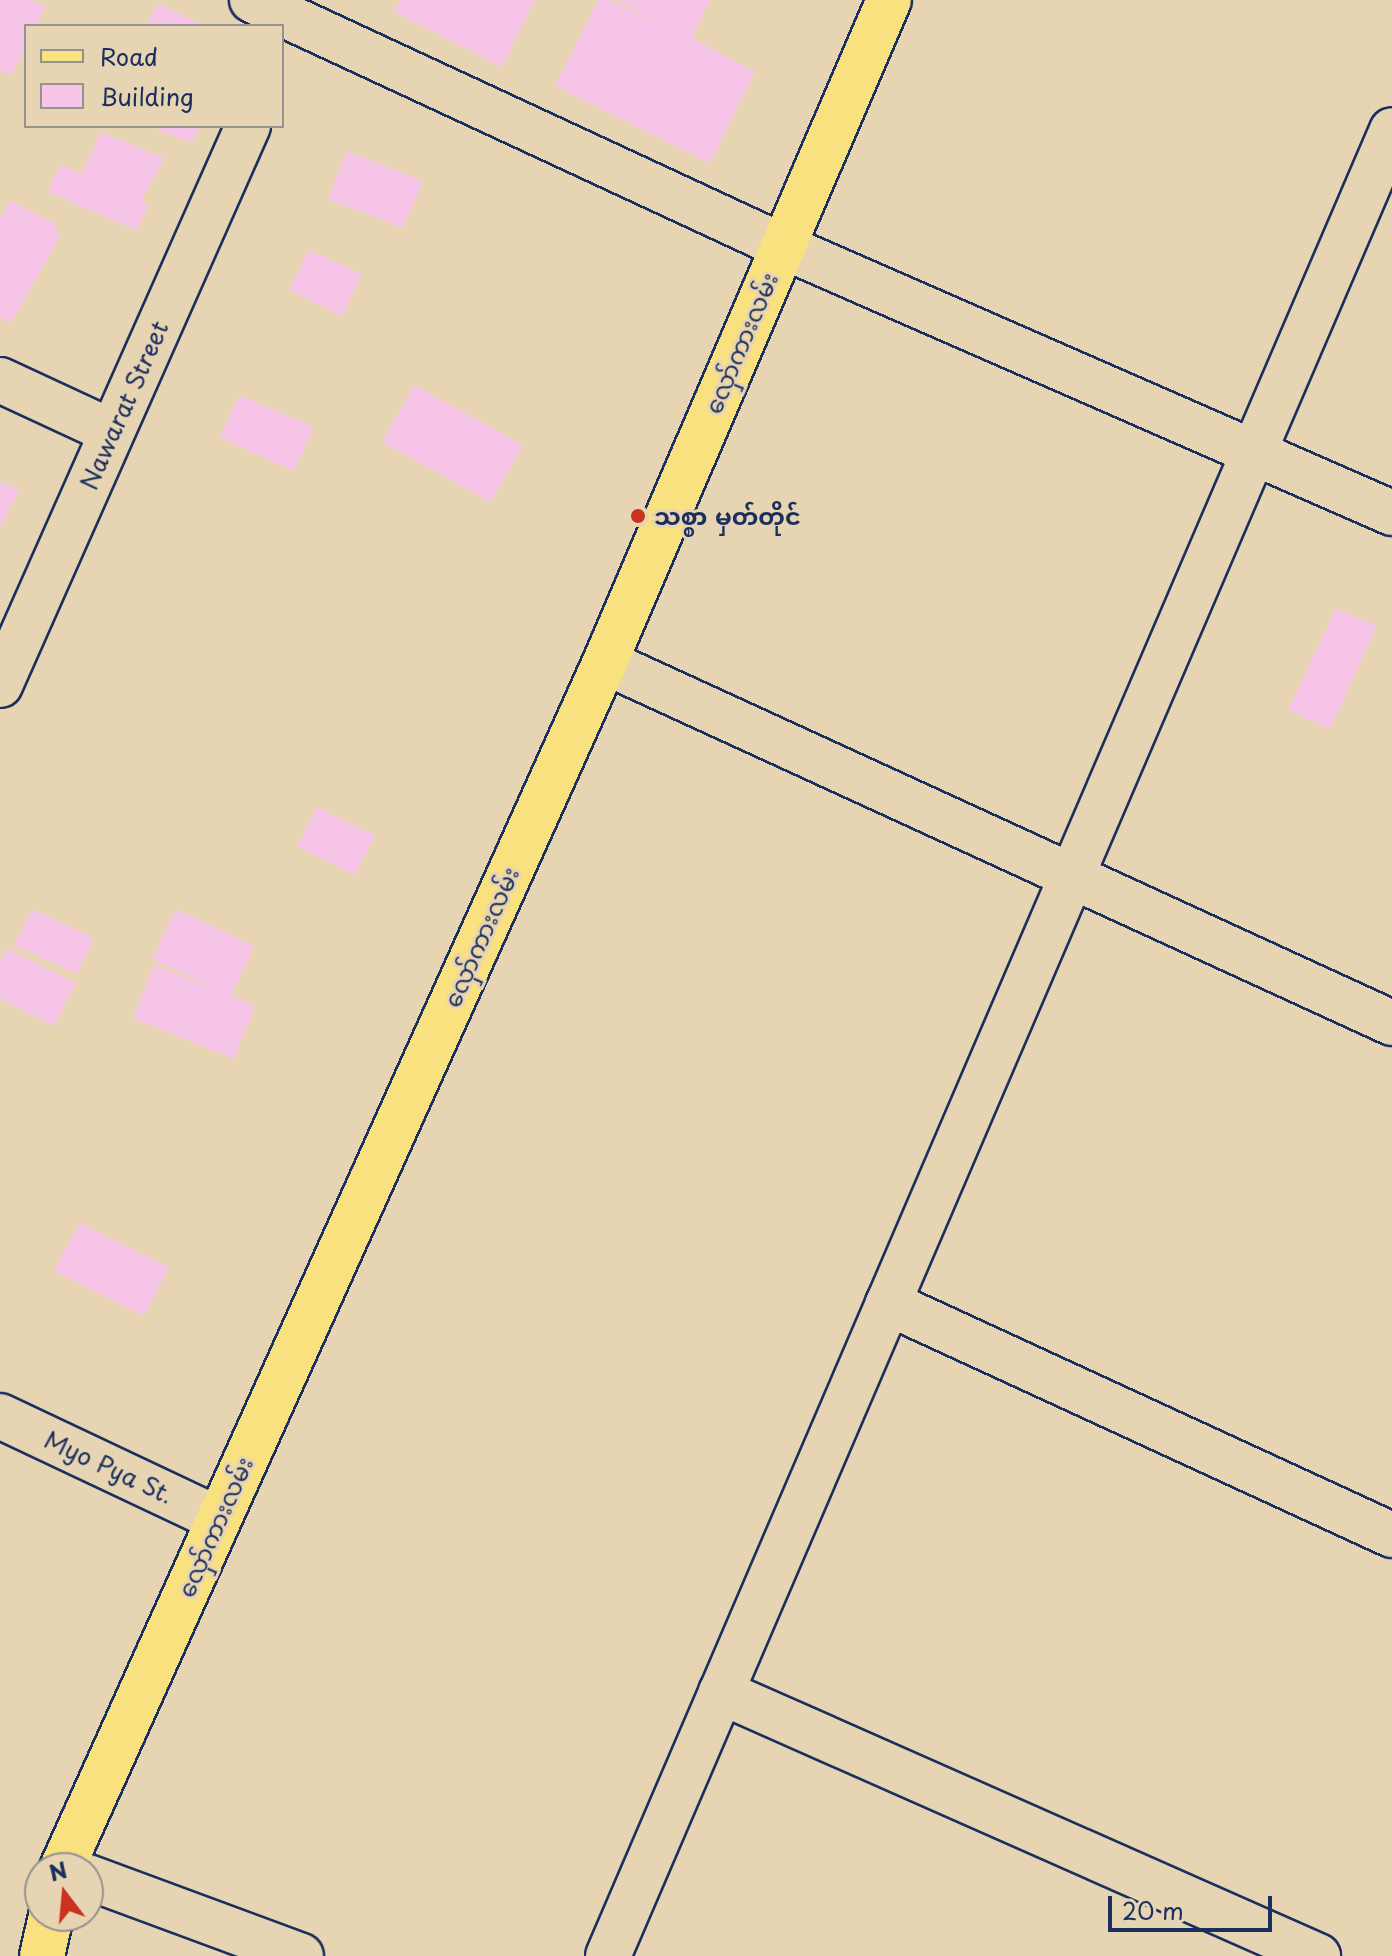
<!DOCTYPE html>
<meta charset="utf-8">
<style>
body{margin:0}
#map{position:relative;width:1392px;height:1956px;overflow:hidden;background:#e7d4b2;font-family:"Playpen Sans","Noto Sans Myanmar",sans-serif}
div>[style]{position:absolute}
.building>*{inset:0;background:#f5c4e6}
.roads{filter:drop-shadow(2px 0 #1b2f5e) drop-shadow(-2px 0 #1b2f5e) drop-shadow(0 2px #1b2f5e) drop-shadow(0 -2px #1b2f5e)}
.minor>*{height:44px;margin:-22px;padding:0 22px;transform-origin:22px;border-radius:22px;background:#e7d4b2}
.major>*{height:44px;margin:-22px;padding:0 22px;transform-origin:22px;border-radius:22px;background:#fae180}
.dots>*{width:22px;height:22px;translate:-50% -50%;box-sizing:border-box;border:4px solid #e7d4b2;border-radius:50%}
span{translate:-50% -50%;white-space:nowrap;text-align:center;line-height:1.15;-webkit-text-stroke:6px #e7d4b2;paint-order:stroke}
.street-label{font-size:24px;color:#1b2f5e}
.poi-label{font-size:24px;color:#1b2f5e;font-weight:700}
.left{translate:0 -50%;text-align:left}
.legend{position:absolute;left:24px;top:24px;width:260px;height:104px;box-sizing:border-box;background:#e7d4b2;border:2px solid #959290;margin:0;padding:10px 14px;list-style:none;font-size:24px;color:#1b2f5e}
.legend li{display:flex;align-items:center;gap:16px;height:40px}
.legend b{width:40px;border:2px solid #959290}
.north{position:absolute;left:24px;top:1852px;width:80px;height:80px;box-sizing:border-box;background:#e7d4b2;border:2px solid #959290;border-radius:50%;rotate:344deg;font-size:22px;font-weight:700;line-height:32px;text-align:center;color:#1b2f5e}
.north::after{content:'';display:block;margin:auto;width:28px;height:36px;background:#c8321e;clip-path:polygon(50% 0,100% 100%,50% 72%,0 100%)}
.scale{position:absolute;left:1108px;top:1896px;width:164px;height:36px;box-sizing:border-box;border:4px solid #1b2f5e;border-top:0;padding-left:10px;font-size:24px;line-height:28px;white-space:nowrap;color:#1b2f5e;-webkit-text-stroke:6px #e7d4b2;paint-order:stroke}
</style>
<div id="map">
<div class="building">
<i style="clip-path:polygon(0 0,31px 0,46px 6px,36px 26px,26px 26px,26px 47px,12px 75px,0 71px)"></i>
<i style="clip-path:polygon(400px 0,535px 0,502px 67px,394px 12px)"></i>
<i style="clip-path:polygon(598px 0,610px 0,664px 25px,616px 0,710px 0,692px 38px,755px 72px,710px 163px,555px 86px)"></i>
<i style="clip-path:polygon(158px 3px,204px 26px,145px 26px)"></i>
<i style="clip-path:polygon(150px 126px,200px 126px,192px 143px)"></i>
<i style="clip-path:polygon(101px 132px,164px 158px,141px 201px,149px 205px,136px 230px,48px 192px,60px 164px,81px 174px)"></i>
<i style="clip-path:polygon(347px 151px,423px 181px,403px 228px,328px 199px)"></i>
<i style="clip-path:polygon(9px 201px,57px 224px,54px 230px,61px 235px,11px 323px,0 317px,0 218px)"></i>
<i style="clip-path:polygon(309px 250px,362px 274px,342px 316px,289px 290px)"></i>
<i style="clip-path:polygon(414px 385px,523px 445px,491px 502px,382px 442px)"></i>
<i style="clip-path:polygon(239px 395px,314px 427px,294px 471px,220px 438px)"></i>
<i style="clip-path:polygon(0 482px,19px 489px,0 527px)"></i>
<i style="clip-path:polygon(1336px 608px,1377px 626px,1330px 729px,1288px 710px)"></i>
<i style="clip-path:polygon(316px 807px,375px 835px,355px 875px,297px 847px)"></i>
<i style="clip-path:polygon(32px 909px,94px 938px,77px 974px,14px 945px)"></i>
<i style="clip-path:polygon(176px 909px,254px 946px,231px 996px,255px 1006px,234px 1059px,133px 1018px,154px 965px,220px 991px,152px 959px)"></i>
<i style="clip-path:polygon(6px 948px,76px 983px,54px 1026px,0 999px,0 961px)"></i>
<i style="clip-path:polygon(79px 1223px,169px 1267px,144px 1316px,54px 1271px)"></i>
</div>
<div class="roads">
<div class="minor">
<i style="left:252px;top:0;width:584px;rotate:24.9deg"></i>
<i style="left:782px;top:246px;width:666px;rotate:23.64deg"></i>
<i style="left:0;top:380px;width:123px;rotate:24.9deg"></i>
<i style="left:605px;top:662px;width:866px;rotate:24.64deg"></i>
<i style="left:0;top:685px;width:612px;rotate:-66.08deg"></i>
<i style="left:888px;top:1303px;width:555px;rotate:24.72deg"></i>
<i style="left:0;top:1416px;width:241px;rotate:25.3deg"></i>
<i style="left:721px;top:1692px;width:653px;rotate:23.86deg"></i>
<i style="left:88px;top:1877px;width:227px;rotate:20.3deg"></i>
<i style="left:608px;top:1956px;width:1987px;rotate:-66.76deg"></i>
</div>
<div class="major">
<i style="left:62px;top:1868px;width:1323px;rotate:-65.76deg"></i>
<i style="left:605px;top:662px;width:720px;rotate:-66.78deg"></i>
<i style="left:42px;top:1956px;width:41px;rotate:-77.3deg"></i>
</div>
</div>
<div class="dots">
<i style="left:638px;top:516px;background:#c8321e"></i>
</div>
<div class="street-label">
<span style="left:741px;top:343px;rotate:-67deg">လှော်ကားလမ်း</span>
<span style="left:124px;top:405px;rotate:-66deg">Nawarat Street</span>
<span style="left:481px;top:937px;rotate:-66deg">လှော်ကားလမ်း</span>
<span style="left:109px;top:1467px;rotate:25deg">Myo Pya St.</span>
<span style="left:215px;top:1527px;rotate:-66deg">လှော်ကားလမ်း</span>
</div>
<div class="poi-label">
<span class="left" style="left:654px;top:516px">သစ္စာ မှတ်တိုင်</span>
</div>
<ul class="legend">
<li><b style="height:10px;background:#fae180"></b>Road</li>
<li><b style="height:22px;background:#f5c4e6"></b>Building</li>
</ul>
<div class="north">N</div>
<div class="scale">20 m</div>
</div>
